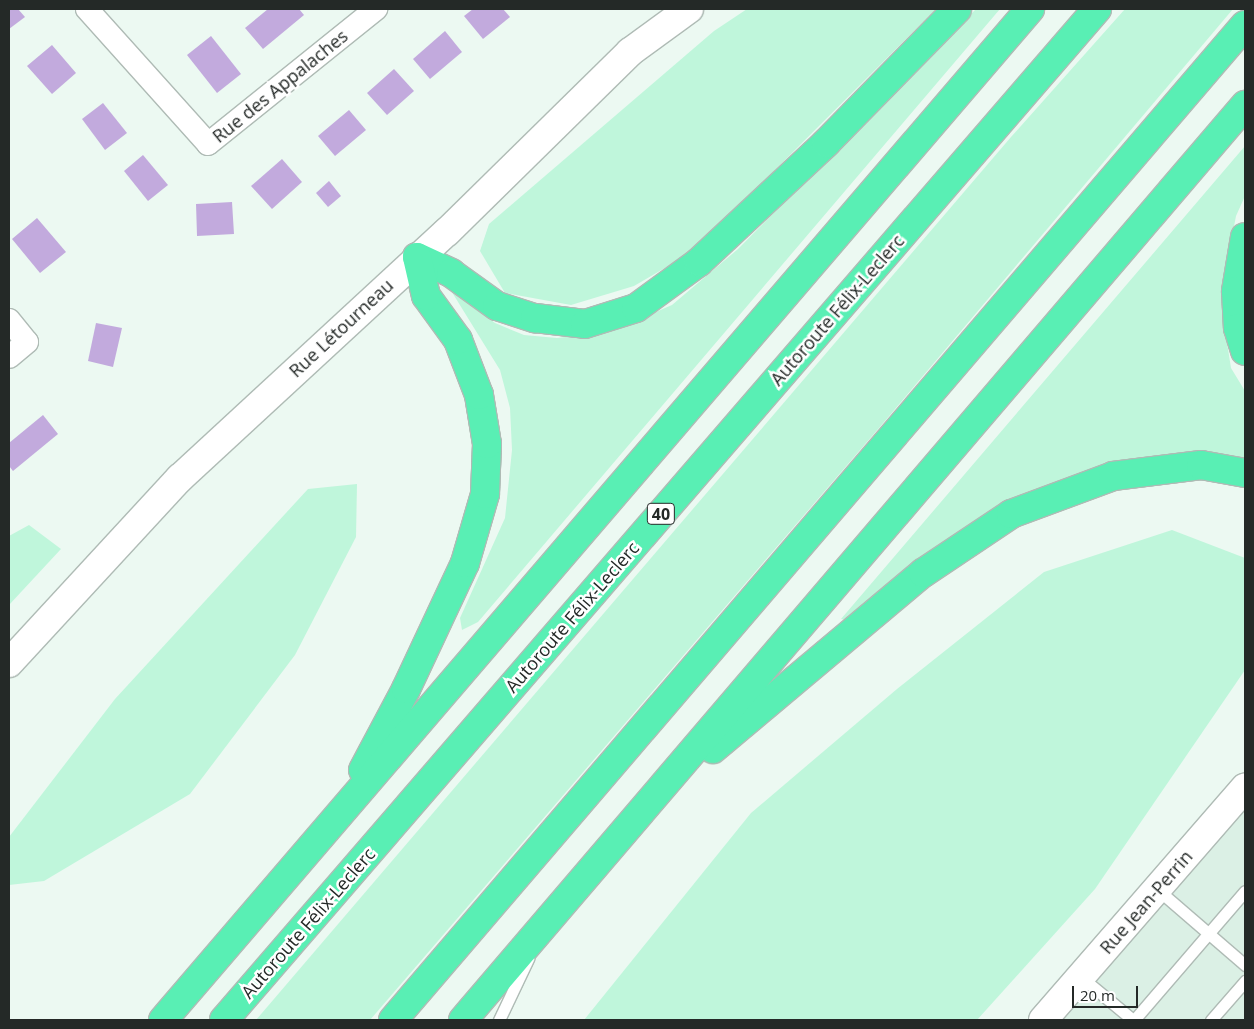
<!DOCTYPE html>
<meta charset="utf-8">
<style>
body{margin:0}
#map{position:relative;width:1254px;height:1029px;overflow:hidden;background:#ecf9f2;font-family:"Open Sans",sans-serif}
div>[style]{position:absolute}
.built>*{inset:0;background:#dbf0e5}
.green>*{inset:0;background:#bff6db}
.building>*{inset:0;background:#c2aadd}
.roads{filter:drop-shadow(1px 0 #afbbb5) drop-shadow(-1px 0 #afbbb5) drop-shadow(0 1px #afbbb5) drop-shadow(0 -1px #afbbb5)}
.lane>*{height:11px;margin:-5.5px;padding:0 5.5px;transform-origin:5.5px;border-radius:5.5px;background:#fff}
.street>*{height:22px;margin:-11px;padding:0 11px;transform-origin:11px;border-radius:11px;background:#fff}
.secondary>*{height:28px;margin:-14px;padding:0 14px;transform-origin:14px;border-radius:14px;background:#fff}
.highway>*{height:28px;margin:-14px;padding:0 14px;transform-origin:14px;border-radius:14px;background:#59efb4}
span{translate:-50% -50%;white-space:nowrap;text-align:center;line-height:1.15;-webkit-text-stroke:5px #fff;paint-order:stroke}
.shield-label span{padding:1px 4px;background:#fff;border:1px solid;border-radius:4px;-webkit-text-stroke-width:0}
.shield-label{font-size:16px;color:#242927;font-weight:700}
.street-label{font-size:18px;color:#242927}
.frame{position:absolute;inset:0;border:10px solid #242927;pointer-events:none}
.scale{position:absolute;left:1072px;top:986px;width:66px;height:22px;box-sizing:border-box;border:2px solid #242927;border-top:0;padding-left:6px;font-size:15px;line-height:18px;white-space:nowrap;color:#242927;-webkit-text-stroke:4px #fff;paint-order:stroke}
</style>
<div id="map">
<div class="built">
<i style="clip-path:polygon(1245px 788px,1245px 1020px,1043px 1020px)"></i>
</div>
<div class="green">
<i style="clip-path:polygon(747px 9px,936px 9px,694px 251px,634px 286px,571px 305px,505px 293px,480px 251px,489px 224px,714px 31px)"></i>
<i style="clip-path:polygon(976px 9px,1000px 9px,478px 622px,462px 630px,460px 618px,505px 518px,512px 450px,510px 408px,500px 370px,450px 289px,495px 323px,524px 335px,557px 338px,594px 334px,635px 321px,672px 305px,738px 249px)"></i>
<i style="clip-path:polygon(1125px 9px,1233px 9px,879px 428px,370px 1020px,256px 1020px,1011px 137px)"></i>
<i style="clip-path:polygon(1245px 146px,1245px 196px,1236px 216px,1224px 278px,1224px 324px,1231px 368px,1245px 391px,1245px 466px,1207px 460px,978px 520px,918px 560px,851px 621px,841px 619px)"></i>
<i style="clip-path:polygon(357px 484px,356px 537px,295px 655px,190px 794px,44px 881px,9px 885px,9px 837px,115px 699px,308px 489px)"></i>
<i style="clip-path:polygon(29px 525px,61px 549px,9px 605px,9px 536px)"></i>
<i style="clip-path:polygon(1172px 530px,1245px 558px,1245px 670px,1095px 889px,977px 1020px,584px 1020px,751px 813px,897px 689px,1044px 572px)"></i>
</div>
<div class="building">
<i style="clip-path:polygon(9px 9px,18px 9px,25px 17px,9px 29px)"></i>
<i style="clip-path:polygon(268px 9px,299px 9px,304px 15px,263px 49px,245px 28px)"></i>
<i style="clip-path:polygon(473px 9px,503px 9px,510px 17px,483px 39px,464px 16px)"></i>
<i style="clip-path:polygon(445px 31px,462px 52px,430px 79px,413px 59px)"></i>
<i style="clip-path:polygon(211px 36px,241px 74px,217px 93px,187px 55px)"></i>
<i style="clip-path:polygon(52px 45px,76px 73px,52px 94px,27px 66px)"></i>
<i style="clip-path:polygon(394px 69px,414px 91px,387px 115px,367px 93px)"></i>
<i style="clip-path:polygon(103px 103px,127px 133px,105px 150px,82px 119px)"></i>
<i style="clip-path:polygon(349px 110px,366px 130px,335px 156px,318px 136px)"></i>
<i style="clip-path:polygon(143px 155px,168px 185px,148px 201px,124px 171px)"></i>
<i style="clip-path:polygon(282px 159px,302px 182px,272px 209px,251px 186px)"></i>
<i style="clip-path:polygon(329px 181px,341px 196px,328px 207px,316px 193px)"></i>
<i style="clip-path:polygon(232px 202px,234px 234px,197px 236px,196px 204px)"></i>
<i style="clip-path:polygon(37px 218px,66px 252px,40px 273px,12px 239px)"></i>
<i style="clip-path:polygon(96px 323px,122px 328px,113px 367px,88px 361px)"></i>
<i style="clip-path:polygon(43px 415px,58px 434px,13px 471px,9px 466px,9px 443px)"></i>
</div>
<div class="roads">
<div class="lane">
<i style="left:1157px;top:889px;width:116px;rotate:40.8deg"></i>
<i style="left:1081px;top:977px;width:67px;rotate:39.6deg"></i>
<i style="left:499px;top:1020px;width:68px;rotate:-64.6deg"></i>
<i style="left:1134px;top:1020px;width:170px;rotate:-49.3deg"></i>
<i style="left:1211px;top:1020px;width:52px;rotate:-48.9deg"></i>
</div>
<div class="street">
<i style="left:87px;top:9px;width:181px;rotate:48.1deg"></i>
<i style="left:208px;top:144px;width:216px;rotate:-38.8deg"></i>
<i style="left:9px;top:320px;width:28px;rotate:51deg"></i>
<i style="left:27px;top:342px;width:23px;rotate:140deg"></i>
</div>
<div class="secondary">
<i style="left:9px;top:663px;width:252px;rotate:-47.3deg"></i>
<i style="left:180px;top:478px;width:363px;rotate:-42.7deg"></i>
<i style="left:447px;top:232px;width:257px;rotate:-44.5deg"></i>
<i style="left:630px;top:52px;width:73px;rotate:-36.1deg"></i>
<i style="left:1043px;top:1020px;width:308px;rotate:-49deg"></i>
</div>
<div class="highway">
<i style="left:1245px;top:237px;width:55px;rotate:99.5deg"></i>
<i style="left:1236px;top:291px;width:37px;rotate:87deg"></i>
<i style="left:1238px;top:328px;width:24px;rotate:73deg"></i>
<i style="left:417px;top:257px;width:38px;rotate:25deg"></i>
<i style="left:451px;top:273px;width:57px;rotate:35.7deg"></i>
<i style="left:497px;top:306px;width:40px;rotate:18deg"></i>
<i style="left:535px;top:318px;width:50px;rotate:6.8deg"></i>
<i style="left:585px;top:324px;width:53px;rotate:-17.4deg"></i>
<i style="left:636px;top:308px;width:78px;rotate:-36.1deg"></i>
<i style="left:699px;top:262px;width:174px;rotate:-43.1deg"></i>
<i style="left:826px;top:143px;width:187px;rotate:-45.6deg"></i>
<i style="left:713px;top:749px;width:274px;rotate:-40deg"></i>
<i style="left:923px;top:573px;width:106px;rotate:-33.8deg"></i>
<i style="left:1011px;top:514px;width:109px;rotate:-20.4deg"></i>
<i style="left:1113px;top:476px;width:89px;rotate:-7.1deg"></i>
<i style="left:1201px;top:465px;width:45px;rotate:10.3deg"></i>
<i style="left:363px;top:770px;width:92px;rotate:-62deg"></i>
<i style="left:406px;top:689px;width:139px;rotate:-64.9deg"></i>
<i style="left:465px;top:563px;width:72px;rotate:-73.8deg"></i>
<i style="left:485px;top:494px;width:50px;rotate:-87.7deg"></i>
<i style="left:487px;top:444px;width:50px;rotate:-99.3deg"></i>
<i style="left:479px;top:395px;width:59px;rotate:-110.9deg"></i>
<i style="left:458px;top:340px;width:54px;rotate:-126deg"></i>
<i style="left:426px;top:296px;width:40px;rotate:-103deg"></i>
<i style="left:163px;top:1020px;width:1332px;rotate:-49.38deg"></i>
<i style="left:224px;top:1020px;width:1336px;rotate:-49.19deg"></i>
<i style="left:393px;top:1020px;width:1310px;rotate:-49.43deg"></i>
<i style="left:463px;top:1020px;width:1204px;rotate:-49.48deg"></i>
</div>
</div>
<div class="shield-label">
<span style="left:661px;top:514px">40</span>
</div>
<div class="street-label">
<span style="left:280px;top:86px;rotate:-39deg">Rue des Appalaches</span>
<span style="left:837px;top:310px;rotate:-49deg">Autoroute Félix-Leclerc</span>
<span style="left:341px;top:328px;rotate:-43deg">Rue Létourneau</span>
<span style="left:572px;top:617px;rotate:-49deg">Autoroute Félix-Leclerc</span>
<span style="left:1146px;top:902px;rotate:-49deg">Rue Jean-Perrin</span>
<span style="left:308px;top:923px;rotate:-49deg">Autoroute Félix-Leclerc</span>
</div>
<div class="frame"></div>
<div class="scale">20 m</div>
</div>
